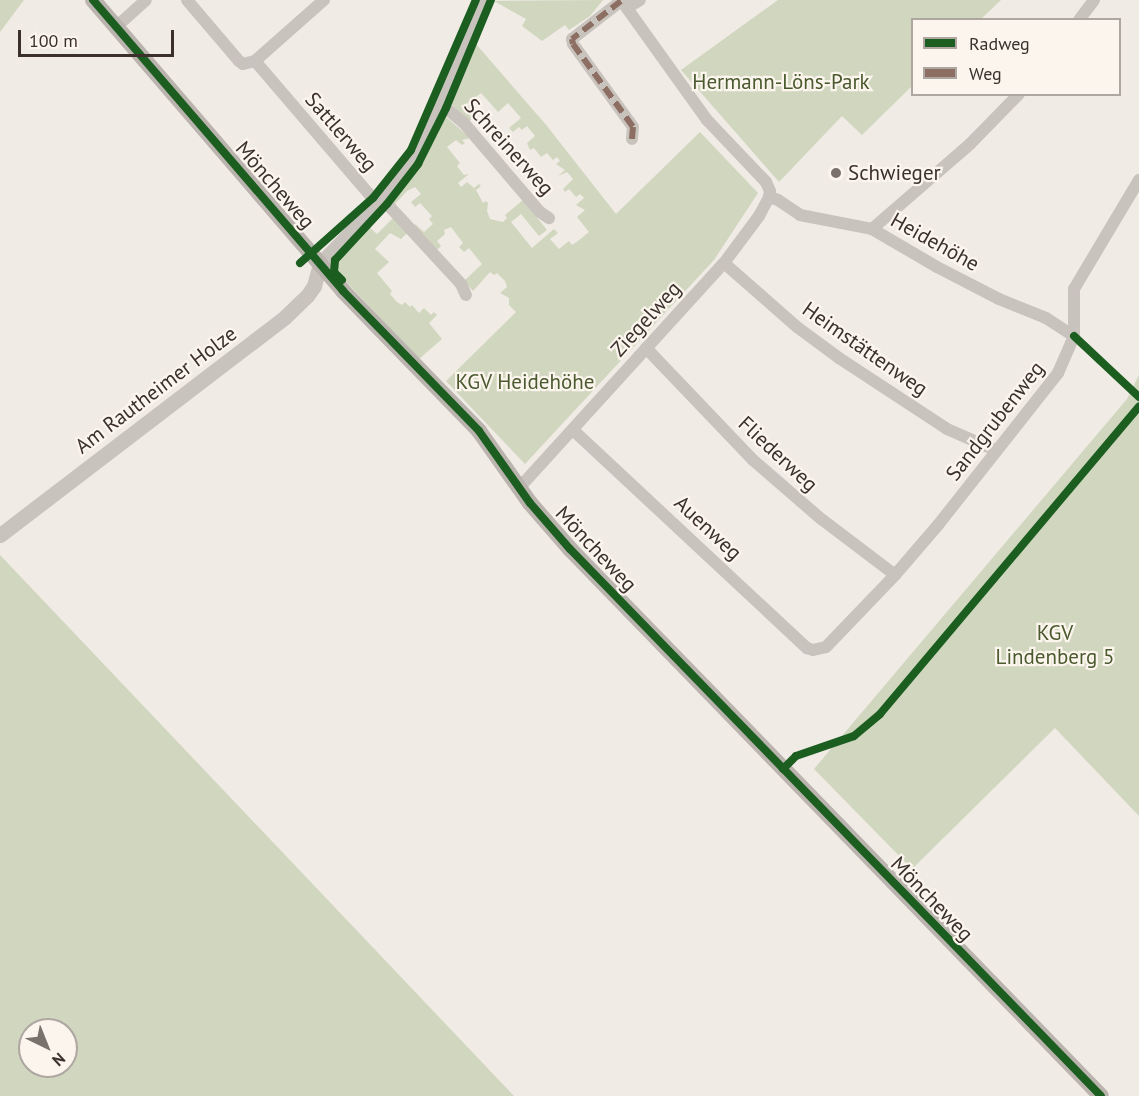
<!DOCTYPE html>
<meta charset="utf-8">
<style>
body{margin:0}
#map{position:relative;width:1139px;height:1096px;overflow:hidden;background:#f0ebe5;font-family:"PT Sans",sans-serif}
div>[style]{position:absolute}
.green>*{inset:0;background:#d1d6bf}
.minor>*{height:12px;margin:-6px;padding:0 6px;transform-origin:6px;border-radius:6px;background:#c9c3be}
.tertiary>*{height:15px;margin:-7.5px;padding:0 7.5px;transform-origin:7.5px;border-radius:7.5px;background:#c9c3be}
.secondary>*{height:16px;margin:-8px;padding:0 8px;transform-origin:8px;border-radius:8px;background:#bab3ae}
.quiet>*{height:6px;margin-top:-3px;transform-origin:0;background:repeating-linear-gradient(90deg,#8d6e63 0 12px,transparent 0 18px)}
.cycleway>*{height:8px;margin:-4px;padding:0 4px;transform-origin:4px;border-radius:4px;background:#1b5e20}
.dots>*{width:16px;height:16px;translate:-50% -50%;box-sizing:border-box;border:3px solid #fbf5ee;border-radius:50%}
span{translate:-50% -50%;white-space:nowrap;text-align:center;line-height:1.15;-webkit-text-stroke:4.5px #fbf5ee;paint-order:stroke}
.park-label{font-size:21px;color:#4a5a2e}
.street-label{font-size:21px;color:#3b302b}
.poi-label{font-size:21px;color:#3b302b}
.left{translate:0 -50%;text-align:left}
.legend{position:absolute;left:911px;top:18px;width:210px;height:78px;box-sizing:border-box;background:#fbf5ee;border:2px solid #aea6a0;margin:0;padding:8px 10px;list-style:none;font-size:18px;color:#3b302b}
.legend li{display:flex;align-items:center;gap:12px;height:30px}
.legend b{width:30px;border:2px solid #aea6a0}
.north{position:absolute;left:18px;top:1018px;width:60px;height:60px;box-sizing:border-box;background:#fbf5ee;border:2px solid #aea6a0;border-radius:50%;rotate:137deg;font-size:16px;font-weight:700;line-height:24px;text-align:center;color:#3b302b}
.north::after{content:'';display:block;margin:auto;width:21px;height:27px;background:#7a716c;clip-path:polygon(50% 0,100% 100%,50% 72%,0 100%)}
.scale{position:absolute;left:18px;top:30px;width:156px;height:27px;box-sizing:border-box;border:3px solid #3b302b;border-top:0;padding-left:8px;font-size:18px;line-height:21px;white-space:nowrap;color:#3b302b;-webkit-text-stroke:4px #fbf5ee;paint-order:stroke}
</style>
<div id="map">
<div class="green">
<i style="clip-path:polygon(0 0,24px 0,0 32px)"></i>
<i style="clip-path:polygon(603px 0,590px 16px,569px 30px,565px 25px,542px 41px,522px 26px,526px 19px,494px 1px)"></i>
<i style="clip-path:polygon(778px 0,1001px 0,981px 19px,912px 20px,912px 86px,862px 135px,842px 116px,779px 182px,681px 70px)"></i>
<i style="clip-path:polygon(476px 44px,547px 126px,616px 214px,700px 132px,758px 193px,714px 260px,525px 464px,446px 381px,516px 312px,509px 305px,509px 298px,500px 293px,507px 287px,505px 281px,497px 273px,494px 275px,490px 272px,473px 291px,464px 281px,482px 264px,469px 248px,464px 252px,459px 247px,463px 243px,451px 227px,444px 230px,445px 234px,437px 241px,441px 246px,436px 251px,414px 226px,415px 224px,424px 232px,433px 224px,429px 219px,432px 216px,420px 203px,415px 207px,411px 202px,421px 194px,415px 187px,407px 191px,394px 205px,392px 202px,419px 166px,446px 117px,470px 138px,462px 140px,465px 143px,462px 145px,456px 140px,447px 147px,460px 163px,457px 166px,464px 175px,469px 174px,458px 183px,461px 187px,467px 182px,474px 188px,479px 184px,481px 186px,476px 190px,483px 203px,486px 201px,488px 203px,487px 211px,490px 219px,503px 222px,507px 218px,505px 215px,523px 200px,547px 230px,539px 236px,521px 214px,511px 222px,532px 248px,554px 229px,558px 233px,550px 239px,559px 249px,569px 241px,572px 245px,578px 241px,589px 232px,577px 217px,585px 210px,576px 205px,584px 198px,580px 194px,576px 197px,569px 189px,565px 192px,563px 189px,573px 179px,567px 172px,558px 176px,565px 170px,556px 164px,560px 161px,557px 157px,553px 160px,547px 153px,541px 157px,534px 148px,530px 150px,527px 143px,535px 136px,527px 126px,522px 130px,519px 127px,513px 132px,509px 128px,521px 118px,508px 103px,498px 112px,481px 93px,467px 104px,477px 115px,469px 121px,451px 104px)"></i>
<i style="clip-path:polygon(393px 218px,407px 233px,401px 239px,390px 233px,375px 249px,389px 262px,377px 273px,392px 291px,390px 294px,397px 302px,402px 305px,405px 302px,410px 307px,412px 305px,419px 313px,424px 308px,431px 315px,434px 312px,437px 315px,429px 323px,442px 339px,419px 359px,336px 271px,337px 262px,369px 227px,377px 234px)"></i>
<i style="clip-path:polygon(1139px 375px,1139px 816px,1055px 728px,912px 869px,814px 769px,1127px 399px)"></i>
<i style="clip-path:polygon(evenodd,0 555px,514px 1096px,0 1096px,0 555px,30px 1030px,66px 1030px,66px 1066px,30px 1066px,30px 1030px)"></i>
</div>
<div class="minor">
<i style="left:187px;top:0;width:80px;rotate:49.6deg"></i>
<i style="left:239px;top:61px;width:5px;rotate:37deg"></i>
<i style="left:243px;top:64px;width:12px;rotate:-14deg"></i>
<i style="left:255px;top:61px;width:175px;rotate:49.4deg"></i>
<i style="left:369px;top:194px;width:25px;rotate:32deg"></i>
<i style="left:390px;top:207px;width:105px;rotate:47.3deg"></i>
<i style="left:461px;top:284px;width:12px;rotate:66deg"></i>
<i style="left:621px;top:1px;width:62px;rotate:142.2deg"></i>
<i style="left:572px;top:39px;width:5px;rotate:79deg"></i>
<i style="left:573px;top:44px;width:102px;rotate:54.1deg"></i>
<i style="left:633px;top:127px;width:12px;rotate:95deg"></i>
<i style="left:627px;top:8px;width:15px;rotate:-32deg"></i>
<i style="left:1079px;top:20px;width:25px;rotate:-53deg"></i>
<i style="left:116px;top:27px;width:40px;rotate:-42deg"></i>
<i style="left:255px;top:61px;width:92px;rotate:-41.5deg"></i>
<i style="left:440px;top:103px;width:30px;rotate:40deg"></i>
<i style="left:463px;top:122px;width:118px;rotate:49.5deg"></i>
<i style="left:540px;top:212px;width:11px;rotate:34deg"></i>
<i style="left:769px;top:197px;width:9px;rotate:18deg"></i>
<i style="left:778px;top:200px;width:27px;rotate:34deg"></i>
<i style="left:800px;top:215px;width:73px;rotate:11deg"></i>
<i style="left:872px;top:229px;width:75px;rotate:30.3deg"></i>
<i style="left:937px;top:267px;width:70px;rotate:27.3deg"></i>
<i style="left:999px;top:299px;width:51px;rotate:22deg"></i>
<i style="left:1046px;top:318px;width:33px;rotate:33deg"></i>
<i style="left:872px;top:229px;width:130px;rotate:-40.9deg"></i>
<i style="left:970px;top:144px;width:70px;rotate:-45.6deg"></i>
<i style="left:724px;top:263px;width:97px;rotate:41.2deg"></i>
<i style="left:797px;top:327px;width:52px;rotate:36.4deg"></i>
<i style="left:839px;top:358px;width:129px;rotate:33.3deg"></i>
<i style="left:947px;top:429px;width:52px;rotate:23.6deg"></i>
<i style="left:646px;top:348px;width:155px;rotate:46.3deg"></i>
<i style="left:753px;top:460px;width:89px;rotate:40.9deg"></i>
<i style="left:820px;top:518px;width:94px;rotate:37.2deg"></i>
<i style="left:573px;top:430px;width:320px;rotate:43deg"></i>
<i style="left:807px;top:648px;width:6px;rotate:18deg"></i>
<i style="left:813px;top:650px;width:13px;rotate:-13deg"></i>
<i style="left:826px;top:647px;width:100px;rotate:-46.2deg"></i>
<i style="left:895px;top:575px;width:66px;rotate:-49.3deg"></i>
<i style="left:938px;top:525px;width:194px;rotate:-51.7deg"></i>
<i style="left:1058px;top:373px;width:40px;rotate:-66.6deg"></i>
<i style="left:1074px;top:336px;width:47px;rotate:-90deg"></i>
<i style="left:1074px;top:289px;width:127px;rotate:-59.2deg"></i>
<i style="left:520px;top:487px;width:303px;rotate:-47.7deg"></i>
<i style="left:724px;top:263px;width:59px;rotate:-53.3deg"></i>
<i style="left:759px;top:216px;width:21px;rotate:-62deg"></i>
<i style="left:769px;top:197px;width:6px;rotate:-81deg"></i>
<i style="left:770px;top:191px;width:10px;rotate:-114deg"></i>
<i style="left:766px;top:182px;width:86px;rotate:-133.6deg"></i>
<i style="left:707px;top:120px;width:148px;rotate:-125.6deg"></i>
</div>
<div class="tertiary">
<i style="left:0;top:535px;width:359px;rotate:-37.4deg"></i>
<i style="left:285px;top:317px;width:30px;rotate:-44deg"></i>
<i style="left:307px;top:296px;width:12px;rotate:-55deg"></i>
<i style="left:314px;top:286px;width:23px;rotate:-75deg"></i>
<i style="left:320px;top:264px;width:88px;rotate:-45.9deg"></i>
<i style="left:381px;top:201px;width:56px;rotate:-52.3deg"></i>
<i style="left:415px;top:157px;width:171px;rotate:-66.6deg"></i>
</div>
<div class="secondary">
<i style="left:93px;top:0;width:384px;rotate:49.3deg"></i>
<i style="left:343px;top:291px;width:195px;rotate:45.8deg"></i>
<i style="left:479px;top:431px;width:88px;rotate:54.7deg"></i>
<i style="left:530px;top:503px;width:61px;rotate:49deg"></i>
<i style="left:570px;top:549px;width:762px;rotate:45.85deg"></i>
</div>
<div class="quiet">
<i style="left:621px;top:1px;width:62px;rotate:142.2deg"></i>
<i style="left:572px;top:39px;width:5px;rotate:79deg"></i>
<i style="left:573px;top:44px;width:102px;rotate:54.1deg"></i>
<i style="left:633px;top:127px;width:12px;rotate:95deg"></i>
</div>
<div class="cycleway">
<i style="left:93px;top:0;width:384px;rotate:49.3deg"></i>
<i style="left:343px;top:291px;width:195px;rotate:45.8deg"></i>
<i style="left:479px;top:431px;width:88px;rotate:54.7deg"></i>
<i style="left:530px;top:503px;width:61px;rotate:49deg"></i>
<i style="left:570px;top:549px;width:762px;rotate:45.85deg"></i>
<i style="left:300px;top:263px;width:98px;rotate:-41.7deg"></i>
<i style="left:373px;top:198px;width:61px;rotate:-51.6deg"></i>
<i style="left:411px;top:150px;width:163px;rotate:-66.6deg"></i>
<i style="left:342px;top:280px;width:11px;rotate:-135deg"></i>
<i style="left:334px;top:272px;width:12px;rotate:-85deg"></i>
<i style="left:335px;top:260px;width:76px;rotate:-47.1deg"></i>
<i style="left:387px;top:204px;width:51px;rotate:-52.2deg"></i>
<i style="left:418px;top:164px;width:63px;rotate:-63.4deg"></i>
<i style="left:446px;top:108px;width:117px;rotate:-67.4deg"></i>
<i style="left:1074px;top:336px;width:89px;rotate:43.2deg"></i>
<i style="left:783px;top:769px;width:18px;rotate:-45deg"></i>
<i style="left:796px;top:756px;width:61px;rotate:-19deg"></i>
<i style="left:854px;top:736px;width:34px;rotate:-40deg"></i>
<i style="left:880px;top:714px;width:402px;rotate:-49.9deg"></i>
</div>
<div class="dots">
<i style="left:836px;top:173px;background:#7a716c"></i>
</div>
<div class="park-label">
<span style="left:781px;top:82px">Hermann-Löns-Park</span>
<span style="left:525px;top:382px">KGV Heidehöhe</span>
<span style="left:1055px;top:645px">KGV<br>Lindenberg 5</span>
</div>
<div class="street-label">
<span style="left:341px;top:132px;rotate:49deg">Sattlerweg</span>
<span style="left:509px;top:147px;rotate:48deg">Schreinerweg</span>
<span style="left:275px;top:185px;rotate:49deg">Möncheweg</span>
<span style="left:935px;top:242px;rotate:29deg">Heidehöhe</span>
<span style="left:646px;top:319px;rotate:-48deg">Ziegelweg</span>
<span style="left:865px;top:349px;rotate:35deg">Heimstättenweg</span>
<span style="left:156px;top:390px;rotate:-37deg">Am Rautheimer Holze</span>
<span style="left:995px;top:421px;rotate:-52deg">Sandgrubenweg</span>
<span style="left:778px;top:454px;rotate:43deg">Fliederweg</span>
<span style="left:708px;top:528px;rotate:43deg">Auenweg</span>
<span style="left:596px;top:549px;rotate:47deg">Möncheweg</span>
<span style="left:932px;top:899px;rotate:46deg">Möncheweg</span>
</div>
<div class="poi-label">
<span class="left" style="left:848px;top:173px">Schwieger</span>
</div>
<ul class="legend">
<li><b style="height:8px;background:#1b5e20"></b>Radweg</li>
<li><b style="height:8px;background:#8d6e63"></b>Weg</li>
</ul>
<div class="north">N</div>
<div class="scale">100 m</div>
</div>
